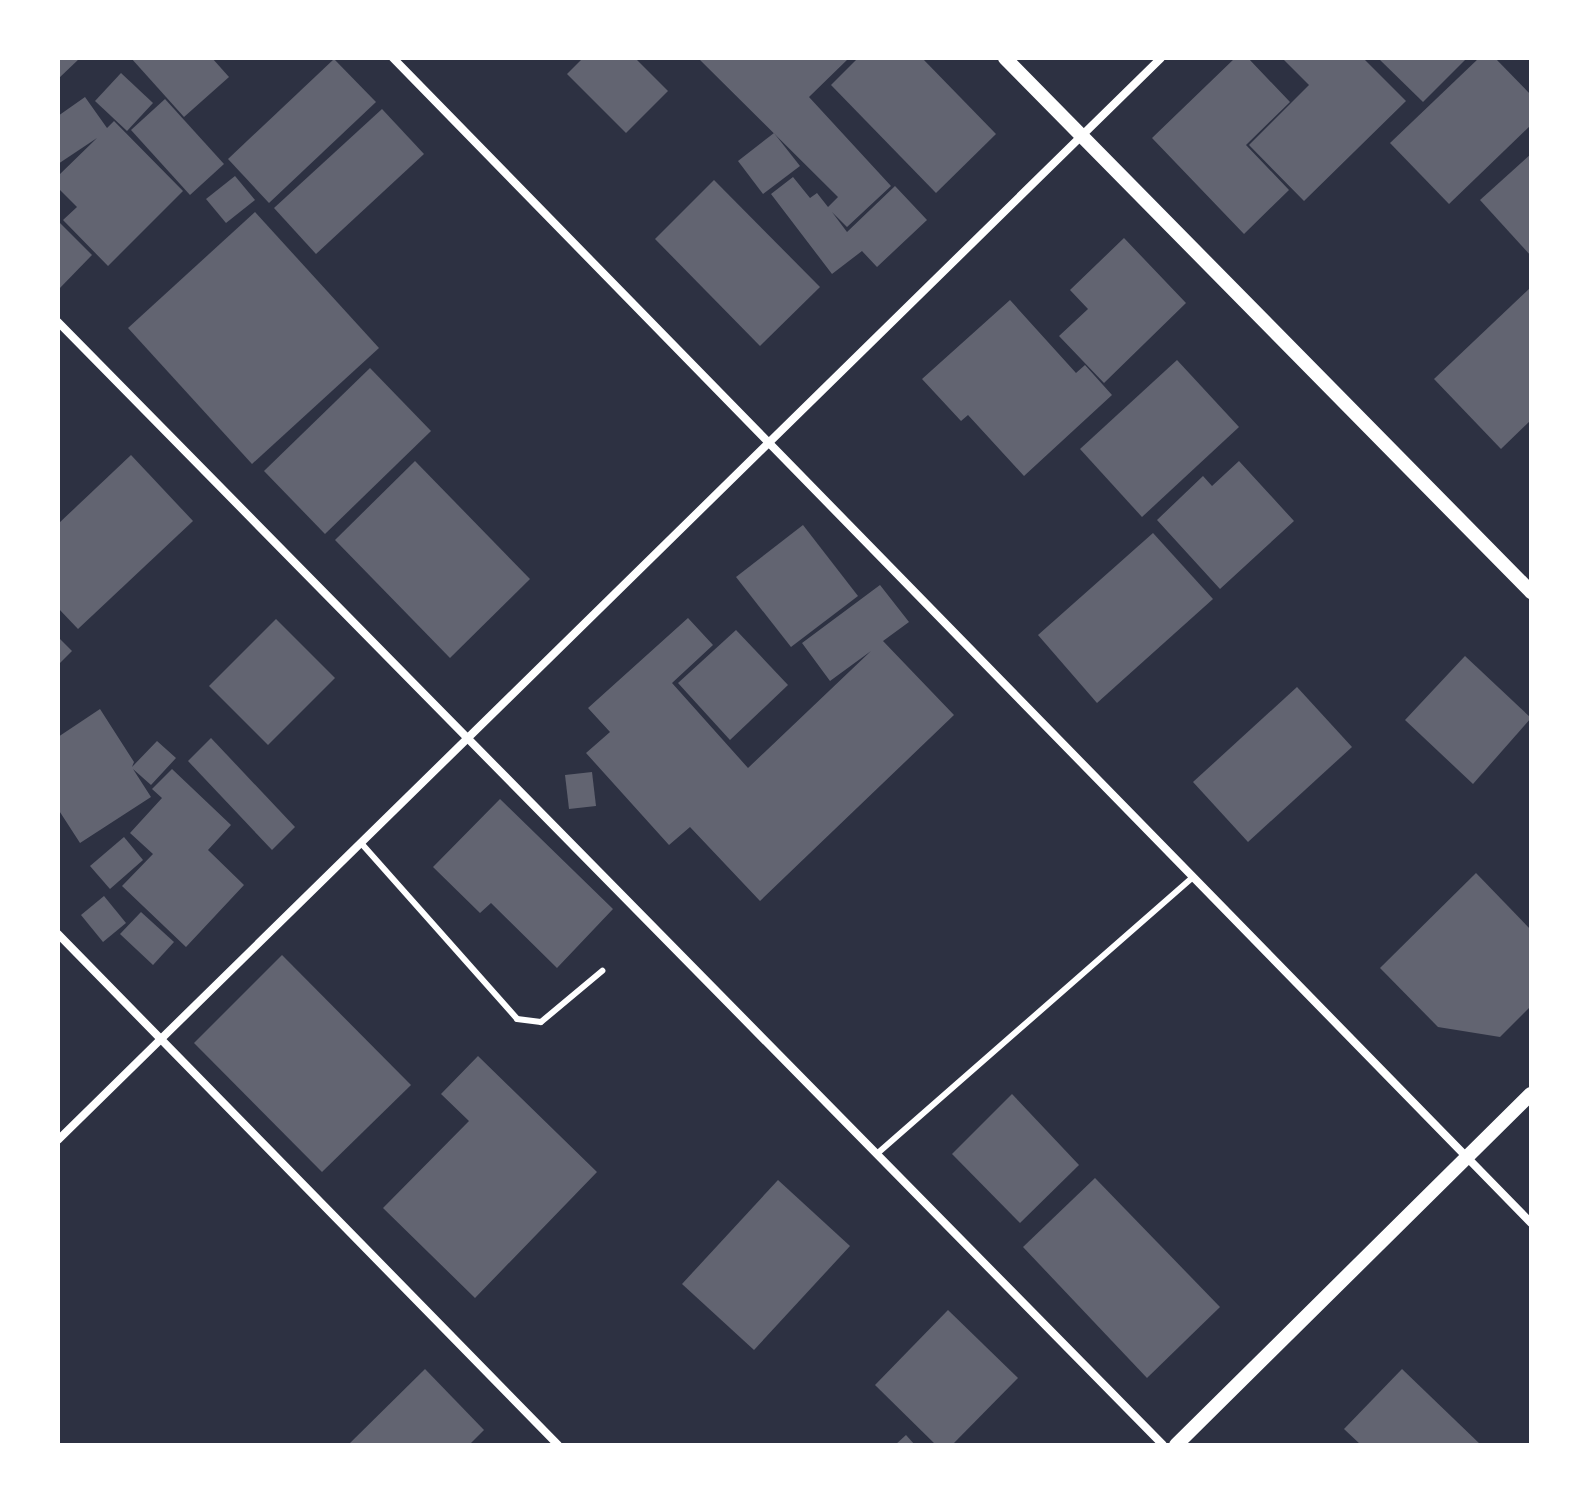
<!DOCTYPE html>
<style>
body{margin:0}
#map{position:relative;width:1589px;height:1503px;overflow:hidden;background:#2d3142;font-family:"DM Sans",sans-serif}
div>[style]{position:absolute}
.building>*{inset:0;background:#626471}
.service>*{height:6px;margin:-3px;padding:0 3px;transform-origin:3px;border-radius:3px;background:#fff}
.minor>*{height:8px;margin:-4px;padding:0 4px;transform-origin:4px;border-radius:4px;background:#fff}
.tertiary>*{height:14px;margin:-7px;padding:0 7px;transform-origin:7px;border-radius:7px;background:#fff}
span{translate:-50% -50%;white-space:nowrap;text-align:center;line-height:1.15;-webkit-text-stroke:8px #fff;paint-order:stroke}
.frame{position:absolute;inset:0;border:60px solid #fff;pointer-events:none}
</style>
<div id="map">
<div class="building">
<i style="clip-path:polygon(58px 58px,80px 58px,58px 79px)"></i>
<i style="clip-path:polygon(131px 58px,212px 58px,229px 77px,184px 117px)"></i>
<i style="clip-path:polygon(583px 58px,635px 58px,668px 91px,626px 133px,567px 74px)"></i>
<i style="clip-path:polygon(849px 58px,809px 97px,891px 186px,847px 227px,832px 212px,847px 232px,895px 186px,927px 220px,877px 267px,862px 251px,832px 274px,771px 194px,793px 177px,810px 198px,817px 193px,828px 207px,838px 197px,699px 59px)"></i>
<i style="clip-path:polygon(858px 58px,922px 58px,996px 134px,936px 193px,831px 85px)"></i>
<i style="clip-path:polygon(1235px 58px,1248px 58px,1290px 102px,1246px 145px,1289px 190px,1244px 234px,1152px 138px)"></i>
<i style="clip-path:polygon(1282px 58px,1363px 58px,1406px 101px,1304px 201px,1249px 145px,1309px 85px)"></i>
<i style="clip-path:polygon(1378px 58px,1467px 58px,1423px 102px)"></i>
<i style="clip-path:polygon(1479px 58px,1495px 58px,1531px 95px,1531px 125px,1449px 204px,1390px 143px)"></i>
<i style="clip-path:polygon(334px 59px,376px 102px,269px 203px,228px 159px)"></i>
<i style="clip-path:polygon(121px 73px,153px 103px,127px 131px,95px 101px)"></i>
<i style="clip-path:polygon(85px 97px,107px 128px,114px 121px,183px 191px,108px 266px,63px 220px,77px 207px,58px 188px,58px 176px,97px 138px,58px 164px,58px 116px)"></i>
<i style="clip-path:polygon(165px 99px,224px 164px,190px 195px,131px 130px)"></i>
<i style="clip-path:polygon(382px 109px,424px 154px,316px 254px,274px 208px)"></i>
<i style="clip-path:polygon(774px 133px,800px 166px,763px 194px,738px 161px)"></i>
<i style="clip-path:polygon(1531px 154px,1531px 256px,1480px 200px)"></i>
<i style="clip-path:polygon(235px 176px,255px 200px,226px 223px,206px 199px)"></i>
<i style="clip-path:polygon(714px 180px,820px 287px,760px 346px,655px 239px)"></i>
<i style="clip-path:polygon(255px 212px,379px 348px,252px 464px,128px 328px)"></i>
<i style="clip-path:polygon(58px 221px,92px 255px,58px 290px)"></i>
<i style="clip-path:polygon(1124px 238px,1186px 303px,1104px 383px,1059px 336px,1088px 309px,1070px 290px)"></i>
<i style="clip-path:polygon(1531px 287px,1531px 420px,1501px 449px,1434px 379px)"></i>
<i style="clip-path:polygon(1010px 300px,1076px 373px,1085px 365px,1112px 395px,1024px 476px,968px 415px,961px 421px,922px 379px)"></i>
<i style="clip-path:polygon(1177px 360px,1239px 427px,1142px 517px,1080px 449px)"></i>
<i style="clip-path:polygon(370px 368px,431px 431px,325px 534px,264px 471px)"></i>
<i style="clip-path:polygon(131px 455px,193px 521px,78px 629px,58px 608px,58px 524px)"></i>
<i style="clip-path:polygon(415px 461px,530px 579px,450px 658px,335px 540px)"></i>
<i style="clip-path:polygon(1239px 461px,1294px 521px,1220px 589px,1157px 520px,1203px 476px,1212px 486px)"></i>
<i style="clip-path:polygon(803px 525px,858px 596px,791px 647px,736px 577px)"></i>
<i style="clip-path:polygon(1153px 533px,1213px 599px,1097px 703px,1038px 635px)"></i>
<i style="clip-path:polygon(880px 585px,909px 622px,883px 641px,954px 715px,760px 901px,690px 827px,669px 845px,586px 753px,610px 732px,588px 708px,688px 618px,713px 645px,672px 683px,748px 768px,871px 651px,830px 681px,802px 643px)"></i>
<i style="clip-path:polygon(276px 619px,335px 678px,268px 745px,209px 686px)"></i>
<i style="clip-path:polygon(736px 630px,788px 685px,730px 740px,678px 683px)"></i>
<i style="clip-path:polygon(58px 637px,72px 651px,58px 665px)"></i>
<i style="clip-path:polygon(1465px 656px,1531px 718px,1473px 784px,1405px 720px)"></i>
<i style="clip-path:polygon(1297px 687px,1352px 747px,1248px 842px,1193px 782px)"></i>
<i style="clip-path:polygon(100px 709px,134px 762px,132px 767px,157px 741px,176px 758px,151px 785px,133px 769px,151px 797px,80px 843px,58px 809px,58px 737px)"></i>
<i style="clip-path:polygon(211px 738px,295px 827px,272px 850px,188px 761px)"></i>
<i style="clip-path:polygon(172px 769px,231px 825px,208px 850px,244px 885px,186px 947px,122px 886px,153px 854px,130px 833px,162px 798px,152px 789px)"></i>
<i style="clip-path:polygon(592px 772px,596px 806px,569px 809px,565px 775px)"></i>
<i style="clip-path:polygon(500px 799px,613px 909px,557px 968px,491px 903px,480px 913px,433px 867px)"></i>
<i style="clip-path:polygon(124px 837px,143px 860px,110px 889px,90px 866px)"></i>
<i style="clip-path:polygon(1476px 873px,1531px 930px,1531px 1006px,1500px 1037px,1438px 1027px,1380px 968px)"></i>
<i style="clip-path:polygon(104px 896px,126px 923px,103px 942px,81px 915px)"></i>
<i style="clip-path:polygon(141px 912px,174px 942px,153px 965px,120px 934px)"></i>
<i style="clip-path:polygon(282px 955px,411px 1085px,322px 1172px,194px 1043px)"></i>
<i style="clip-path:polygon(478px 1056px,597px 1172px,475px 1298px,383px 1208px,469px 1121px,441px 1094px)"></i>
<i style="clip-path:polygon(1012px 1094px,1079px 1165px,1020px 1223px,952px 1154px)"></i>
<i style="clip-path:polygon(1095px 1178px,1220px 1307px,1147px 1378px,1023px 1247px)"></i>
<i style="clip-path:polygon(778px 1180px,850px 1246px,754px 1350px,682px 1284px)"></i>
<i style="clip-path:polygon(948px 1310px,1018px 1378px,952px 1445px,936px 1445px,875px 1385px)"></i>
<i style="clip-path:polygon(425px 1369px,484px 1430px,469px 1445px,348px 1445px)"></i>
<i style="clip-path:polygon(1402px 1369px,1481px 1445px,1361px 1445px,1344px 1429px)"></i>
<i style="clip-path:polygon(906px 1435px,915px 1445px,895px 1445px)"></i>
</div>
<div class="service">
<i style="left:361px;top:843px;width:235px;rotate:48.4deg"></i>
<i style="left:517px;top:1019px;width:24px;rotate:7deg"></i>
<i style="left:541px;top:1022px;width:80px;rotate:-39.9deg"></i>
<i style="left:879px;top:1152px;width:417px;rotate:-41.2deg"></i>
</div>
<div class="minor">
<i style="left:393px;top:58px;width:1629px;rotate:45.67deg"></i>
<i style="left:58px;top:322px;width:1575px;rotate:45.46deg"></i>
<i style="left:58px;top:934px;width:715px;rotate:45.62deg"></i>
<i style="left:58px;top:1140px;width:1545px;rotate:-44.45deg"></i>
</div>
<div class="tertiary">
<i style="left:1005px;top:58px;width:750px;rotate:45.43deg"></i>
<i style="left:1176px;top:1445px;width:499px;rotate:-44.7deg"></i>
</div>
<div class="frame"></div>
</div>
